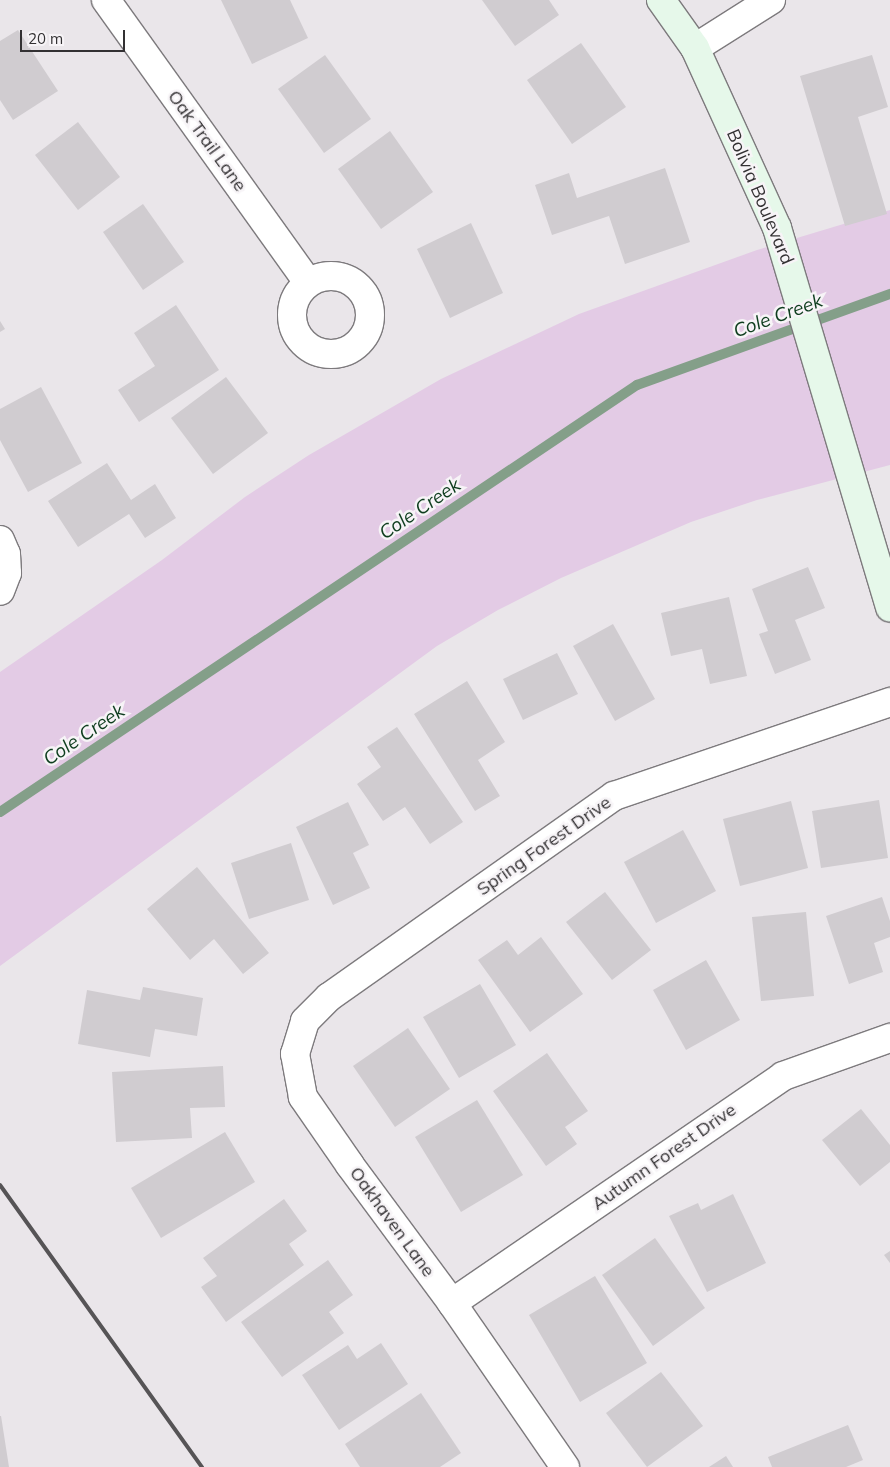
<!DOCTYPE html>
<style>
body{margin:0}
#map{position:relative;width:890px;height:1467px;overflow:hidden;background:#eae6ea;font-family:Mulish,sans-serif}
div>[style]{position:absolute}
.green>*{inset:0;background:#e3cbe5}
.stream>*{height:10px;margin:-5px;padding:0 5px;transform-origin:5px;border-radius:5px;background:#849f89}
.building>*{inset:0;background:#d0ccd0}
.roads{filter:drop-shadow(1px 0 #7d7a7d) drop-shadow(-1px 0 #7d7a7d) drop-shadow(0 1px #7d7a7d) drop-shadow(0 -1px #7d7a7d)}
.street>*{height:28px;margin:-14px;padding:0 14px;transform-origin:14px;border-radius:14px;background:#fff}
.street>.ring{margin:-14px;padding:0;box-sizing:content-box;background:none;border:28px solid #fff;border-radius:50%}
.secondary>*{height:28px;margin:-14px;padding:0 14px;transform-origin:14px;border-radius:14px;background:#e6f8ea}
.rail>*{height:4px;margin:-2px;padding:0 2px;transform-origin:2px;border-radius:2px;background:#565456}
span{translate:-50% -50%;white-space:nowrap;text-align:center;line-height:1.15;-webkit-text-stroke:5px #f7f4f7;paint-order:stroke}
.street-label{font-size:18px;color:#333133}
.water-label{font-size:19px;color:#0e3d1e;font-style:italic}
.scale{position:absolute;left:20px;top:30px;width:105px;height:22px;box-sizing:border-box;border:2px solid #333133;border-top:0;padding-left:6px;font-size:15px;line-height:18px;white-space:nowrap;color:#333133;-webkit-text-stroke:4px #f7f4f7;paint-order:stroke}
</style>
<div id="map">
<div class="green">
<i style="clip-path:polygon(890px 210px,890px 465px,757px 500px,691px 522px,561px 578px,498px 610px,437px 646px,0 966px,0 672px,162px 560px,245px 497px,309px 455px,441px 379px,579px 314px,757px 250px)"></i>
</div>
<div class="stream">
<i style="left:0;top:812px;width:767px;rotate:-33.84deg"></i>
<i style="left:637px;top:385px;width:269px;rotate:-19.8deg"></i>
</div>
<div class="building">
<i style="clip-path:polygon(221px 0,290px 0,308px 38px,252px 64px)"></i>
<i style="clip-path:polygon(482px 0,549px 0,559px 15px,515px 46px)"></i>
<i style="clip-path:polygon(18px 30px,58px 91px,13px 120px,0 100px,0 41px)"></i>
<i style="clip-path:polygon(581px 43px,626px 107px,572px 144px,527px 80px)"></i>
<i style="clip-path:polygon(325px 55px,371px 119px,324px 153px,278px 89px)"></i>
<i style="clip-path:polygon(872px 55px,888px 107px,858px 117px,887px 214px,845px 226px,800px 76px)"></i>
<i style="clip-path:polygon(78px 122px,120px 177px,78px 210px,35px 155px)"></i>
<i style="clip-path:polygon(390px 131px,433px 192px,381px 229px,338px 169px)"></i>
<i style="clip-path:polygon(665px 168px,690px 242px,625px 264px,609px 216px,552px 235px,535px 185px,569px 173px,577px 198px)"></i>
<i style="clip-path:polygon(143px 204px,184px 262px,143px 290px,103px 232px)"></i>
<i style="clip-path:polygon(471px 223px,503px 293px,450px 318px,417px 249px)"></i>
<i style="clip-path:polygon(176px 305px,219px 370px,139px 422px,118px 390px,155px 366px,134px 333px)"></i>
<i style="clip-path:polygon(0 321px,5px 329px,0 332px)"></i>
<i style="clip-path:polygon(226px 377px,268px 433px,213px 474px,171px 418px)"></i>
<i style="clip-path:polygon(41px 387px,82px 463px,28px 492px,0 440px,0 409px)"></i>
<i style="clip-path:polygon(107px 463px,131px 500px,155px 484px,176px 518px,145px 538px,129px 514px,78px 547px,48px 501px)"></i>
<i style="clip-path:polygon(808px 567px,825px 608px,795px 620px,811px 660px,775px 674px,759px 634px,768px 631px,752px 589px)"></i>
<i style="clip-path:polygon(729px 597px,747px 676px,710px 684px,702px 649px,671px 656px,661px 613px)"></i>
<i style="clip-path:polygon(613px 624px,655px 699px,615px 721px,573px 646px)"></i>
<i style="clip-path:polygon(557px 653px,578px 694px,523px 720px,503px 679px)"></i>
<i style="clip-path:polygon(467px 681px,505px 742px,478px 760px,500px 796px,475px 811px,414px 714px)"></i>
<i style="clip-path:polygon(397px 727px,463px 822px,430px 844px,405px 807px,383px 821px,357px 784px,381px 767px,367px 747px)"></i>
<i style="clip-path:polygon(879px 800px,888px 858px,821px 868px,812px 811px)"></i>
<i style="clip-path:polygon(791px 801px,808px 868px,740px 886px,723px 819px)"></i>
<i style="clip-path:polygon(348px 802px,369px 845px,353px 853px,370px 888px,333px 905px,296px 827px)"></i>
<i style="clip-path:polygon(683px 830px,716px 891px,656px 923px,624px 862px)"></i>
<i style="clip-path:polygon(291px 843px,309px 900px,249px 919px,231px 863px)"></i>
<i style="clip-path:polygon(197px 867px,269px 953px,243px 974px,214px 939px,190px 960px,147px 909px)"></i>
<i style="clip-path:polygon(605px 892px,651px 950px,612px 980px,566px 922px)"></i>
<i style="clip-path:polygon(882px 897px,890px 921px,890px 937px,874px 943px,883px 972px,849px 984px,826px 916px)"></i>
<i style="clip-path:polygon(806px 912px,814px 996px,761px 1001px,752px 917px)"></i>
<i style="clip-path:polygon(541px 937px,583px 994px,530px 1032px,478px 960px,507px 940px,518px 955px)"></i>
<i style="clip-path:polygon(706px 960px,740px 1020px,686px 1050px,653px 990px)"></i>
<i style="clip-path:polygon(480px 984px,516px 1045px,459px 1078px,423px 1017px)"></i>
<i style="clip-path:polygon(143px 987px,203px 998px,197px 1036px,155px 1029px,150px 1057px,78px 1044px,87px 990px,140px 1000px)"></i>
<i style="clip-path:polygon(408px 1028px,450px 1089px,395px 1127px,353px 1066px)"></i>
<i style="clip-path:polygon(547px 1053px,588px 1111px,565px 1127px,577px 1144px,546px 1166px,493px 1091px)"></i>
<i style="clip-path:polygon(223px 1066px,225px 1107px,190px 1108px,192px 1138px,116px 1142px,112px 1072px)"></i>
<i style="clip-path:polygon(477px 1100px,523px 1175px,461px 1212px,415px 1137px)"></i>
<i style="clip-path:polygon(861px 1109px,890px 1145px,890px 1162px,860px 1186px,822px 1140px)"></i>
<i style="clip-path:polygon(225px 1132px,255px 1182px,161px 1238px,131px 1188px)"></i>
<i style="clip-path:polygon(733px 1194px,766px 1263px,707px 1292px,669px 1216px,698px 1203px,701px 1210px)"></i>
<i style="clip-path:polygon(284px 1199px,307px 1231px,289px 1244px,304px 1265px,226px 1322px,201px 1287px,217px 1276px,203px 1258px)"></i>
<i style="clip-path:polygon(655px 1238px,705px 1308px,653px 1346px,602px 1275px)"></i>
<i style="clip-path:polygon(890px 1251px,890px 1263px,884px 1255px)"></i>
<i style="clip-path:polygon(328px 1260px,353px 1295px,329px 1312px,344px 1333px,282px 1377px,241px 1322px)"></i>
<i style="clip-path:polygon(595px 1276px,647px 1363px,580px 1402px,529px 1315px)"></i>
<i style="clip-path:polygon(381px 1343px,408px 1384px,339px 1430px,302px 1375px,348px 1345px,357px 1359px)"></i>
<i style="clip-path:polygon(661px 1372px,703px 1426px,647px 1467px,606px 1413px)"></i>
<i style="clip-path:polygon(421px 1393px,461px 1453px,440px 1467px,360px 1467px,345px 1444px)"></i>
<i style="clip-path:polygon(0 1416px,1px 1416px,9px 1467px,0 1467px)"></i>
<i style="clip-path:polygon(848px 1425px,863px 1460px,846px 1467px,772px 1467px,768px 1457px)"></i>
<i style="clip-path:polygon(726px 1456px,733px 1467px,709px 1467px)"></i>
</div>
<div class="roads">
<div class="street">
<i style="left:106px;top:0;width:347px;rotate:54.4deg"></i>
<i style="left:695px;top:48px;width:90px;rotate:-32.3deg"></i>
<i class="ring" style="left:292px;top:276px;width:50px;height:50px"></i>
<i style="left:0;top:540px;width:15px;rotate:67deg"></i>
<i style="left:6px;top:554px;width:19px;rotate:87deg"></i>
<i style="left:7px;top:573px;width:19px;rotate:111deg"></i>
<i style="left:452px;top:1303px;width:401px;rotate:-34.4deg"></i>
<i style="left:783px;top:1076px;width:114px;rotate:-19.6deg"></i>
<i style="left:565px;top:1467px;width:199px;rotate:-124.6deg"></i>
<i style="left:452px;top:1303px;width:172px;rotate:-126.5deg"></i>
<i style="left:350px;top:1165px;width:83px;rotate:-124.7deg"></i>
<i style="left:303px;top:1097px;width:44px;rotate:-100.5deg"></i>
<i style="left:295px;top:1054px;width:34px;rotate:-73deg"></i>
<i style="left:305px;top:1021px;width:34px;rotate:-45deg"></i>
<i style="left:329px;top:997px;width:349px;rotate:-35.2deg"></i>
<i style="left:614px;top:796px;width:292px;rotate:-18.8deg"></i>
</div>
<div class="secondary">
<i style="left:661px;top:0;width:59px;rotate:54.7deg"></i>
<i style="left:695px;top:48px;width:198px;rotate:65.5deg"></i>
<i style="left:777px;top:228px;width:396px;rotate:73.4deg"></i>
</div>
</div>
<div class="rail">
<i style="left:0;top:1185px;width:347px;rotate:54.4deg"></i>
</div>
<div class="street-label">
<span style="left:207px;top:141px;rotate:54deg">Oak Trail Lane</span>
<span style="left:760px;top:197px;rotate:67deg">Bolivia Boulevard</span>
<span style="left:544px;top:846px;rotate:-35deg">Spring Forest Drive</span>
<span style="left:664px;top:1157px;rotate:-35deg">Autumn Forest Drive</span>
<span style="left:392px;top:1222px;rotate:54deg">Oakhaven Lane</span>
</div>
<div class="water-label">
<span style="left:778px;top:316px;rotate:-20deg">Cole Creek</span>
<span style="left:420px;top:509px;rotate:-34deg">Cole Creek</span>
<span style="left:84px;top:735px;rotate:-34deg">Cole Creek</span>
</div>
<div class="scale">20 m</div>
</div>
